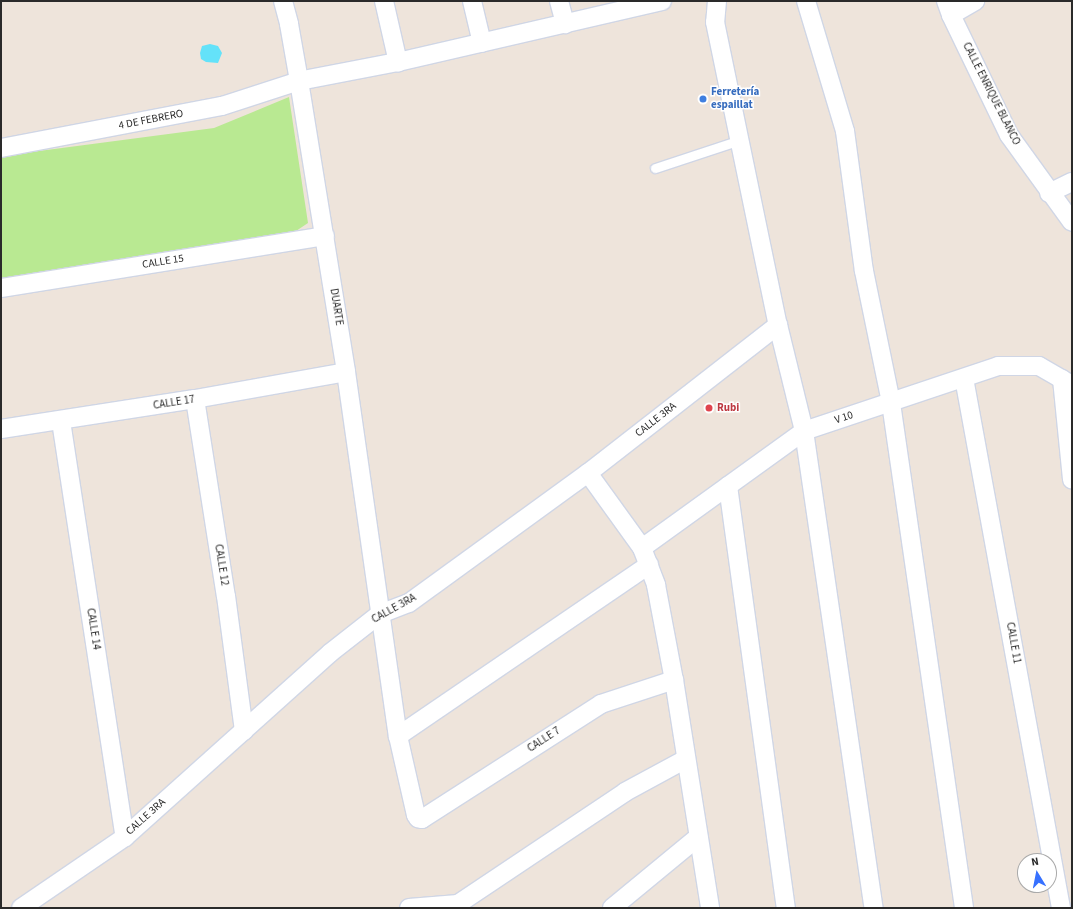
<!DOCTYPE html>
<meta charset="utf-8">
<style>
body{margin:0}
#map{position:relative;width:1073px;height:909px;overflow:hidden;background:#eee4db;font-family:"Source Sans 3",sans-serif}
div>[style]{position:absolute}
.green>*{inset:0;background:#b9e992}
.water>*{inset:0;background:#64e2f9}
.roads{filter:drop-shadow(1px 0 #d0d6e5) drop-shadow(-1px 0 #d0d6e5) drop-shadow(0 1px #d0d6e5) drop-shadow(0 -1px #d0d6e5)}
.lane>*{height:9px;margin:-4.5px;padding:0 4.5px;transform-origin:4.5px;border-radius:4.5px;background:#fff}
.street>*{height:18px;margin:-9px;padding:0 9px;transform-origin:9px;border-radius:9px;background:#fff}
.dots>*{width:11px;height:11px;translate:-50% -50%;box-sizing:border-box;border:2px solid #fff;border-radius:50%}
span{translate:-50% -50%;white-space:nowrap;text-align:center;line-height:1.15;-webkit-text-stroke:3px #fff;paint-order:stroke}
.shop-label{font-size:11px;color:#366cbe;font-weight:700}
.left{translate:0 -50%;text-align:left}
.street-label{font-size:11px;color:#2a2a2a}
.health-label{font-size:11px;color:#be3a42;font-weight:700}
.frame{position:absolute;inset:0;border:2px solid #2a2a2a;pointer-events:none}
.north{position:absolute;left:1017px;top:853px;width:40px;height:40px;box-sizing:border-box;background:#fff;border:1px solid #aaa;border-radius:50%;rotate:350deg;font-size:11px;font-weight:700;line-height:16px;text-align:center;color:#2a2a2a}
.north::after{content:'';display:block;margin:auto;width:14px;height:18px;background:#3771ff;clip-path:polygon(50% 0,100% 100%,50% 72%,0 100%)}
</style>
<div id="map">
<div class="green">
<i style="clip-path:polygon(289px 97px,308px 223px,278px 243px,1px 288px,1px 156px,214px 128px)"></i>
</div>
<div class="water">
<i style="clip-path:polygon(210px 44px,218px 46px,222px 53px,218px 63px,206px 62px,201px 59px,200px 53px,202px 46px)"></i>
</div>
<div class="roads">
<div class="lane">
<i style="left:655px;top:168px;width:89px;rotate:-18.2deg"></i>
</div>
<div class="street">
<i style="left:283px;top:1px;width:24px;rotate:75deg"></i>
<i style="left:289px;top:24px;width:58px;rotate:80deg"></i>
<i style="left:299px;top:81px;width:295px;rotate:80.8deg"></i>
<i style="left:346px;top:372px;width:368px;rotate:81.9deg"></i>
<i style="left:398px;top:736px;width:81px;rotate:77.2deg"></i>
<i style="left:416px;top:815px;width:4px;rotate:56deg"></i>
<i style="left:418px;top:818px;width:4px;rotate:14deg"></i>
<i style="left:422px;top:819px;width:213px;rotate:-32.7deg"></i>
<i style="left:601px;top:704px;width:77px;rotate:-18.2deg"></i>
<i style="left:384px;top:1px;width:63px;rotate:77.1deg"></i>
<i style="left:472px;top:1px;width:43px;rotate:76.6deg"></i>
<i style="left:559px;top:1px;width:24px;rotate:75deg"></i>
<i style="left:717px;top:1px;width:21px;rotate:95deg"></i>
<i style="left:715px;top:22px;width:309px;rotate:78.3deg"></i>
<i style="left:778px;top:325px;width:109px;rotate:76.2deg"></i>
<i style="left:804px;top:431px;width:482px;rotate:81.7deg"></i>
<i style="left:806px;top:1px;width:136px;rotate:73.3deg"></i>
<i style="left:845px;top:131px;width:141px;rotate:82.3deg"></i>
<i style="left:864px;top:271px;width:135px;rotate:78.4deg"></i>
<i style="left:891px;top:403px;width:510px;rotate:81.77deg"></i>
<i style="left:946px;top:1px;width:15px;rotate:70deg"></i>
<i style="left:951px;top:15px;width:133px;rotate:64.2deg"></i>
<i style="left:1009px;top:135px;width:107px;rotate:54.1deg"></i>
<i style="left:951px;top:15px;width:28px;rotate:-30deg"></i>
<i style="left:1px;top:148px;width:225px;rotate:-10.8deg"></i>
<i style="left:222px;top:106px;width:81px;rotate:-18deg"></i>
<i style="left:299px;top:81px;width:101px;rotate:-10.9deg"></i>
<i style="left:398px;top:62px;width:271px;rotate:-13deg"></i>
<i style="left:1049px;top:193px;width:25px;rotate:-26deg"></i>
<i style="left:1px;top:288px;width:328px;rotate:-9.1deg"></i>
<i style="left:964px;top:378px;width:539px;rotate:79.63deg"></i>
<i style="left:1062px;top:379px;width:101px;rotate:84.3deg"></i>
<i style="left:195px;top:399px;width:199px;rotate:81.1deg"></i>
<i style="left:226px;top:596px;width:136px;rotate:82.4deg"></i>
<i style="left:61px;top:421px;width:421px;rotate:81.3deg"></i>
<i style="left:1px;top:429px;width:196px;rotate:-8.8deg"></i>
<i style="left:195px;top:399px;width:153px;rotate:-10.1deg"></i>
<i style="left:588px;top:473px;width:92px;rotate:54.2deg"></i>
<i style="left:642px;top:548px;width:40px;rotate:69deg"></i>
<i style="left:656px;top:585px;width:97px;rotate:79.3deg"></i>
<i style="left:674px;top:680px;width:231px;rotate:81deg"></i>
<i style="left:728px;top:486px;width:426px;rotate:82.2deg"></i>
<i style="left:642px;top:548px;width:200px;rotate:-35.8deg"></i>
<i style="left:804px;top:431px;width:205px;rotate:-18.5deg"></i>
<i style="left:998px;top:366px;width:41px"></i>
<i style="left:1039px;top:366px;width:38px;rotate:30deg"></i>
<i style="left:398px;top:736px;width:304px;rotate:-34.3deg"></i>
<i style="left:21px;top:908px;width:126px;rotate:-34.3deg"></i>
<i style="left:125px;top:837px;width:275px;rotate:-41.9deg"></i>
<i style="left:330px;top:653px;width:63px;rotate:-38deg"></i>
<i style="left:380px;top:614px;width:31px;rotate:-21deg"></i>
<i style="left:409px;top:603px;width:221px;rotate:-36deg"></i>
<i style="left:588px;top:473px;width:241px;rotate:-37.9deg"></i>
<i style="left:409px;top:908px;width:49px;rotate:-4.7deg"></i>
<i style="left:458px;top:904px;width:201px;rotate:-33.8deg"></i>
<i style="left:625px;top:792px;width:69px;rotate:-28.4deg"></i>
<i style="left:612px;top:908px;width:112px;rotate:-39.5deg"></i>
</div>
</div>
<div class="dots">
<i style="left:703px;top:99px;background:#3f7fe0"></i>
<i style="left:709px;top:408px;background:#e0444e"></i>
</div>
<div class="shop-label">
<span class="left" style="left:711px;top:99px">Ferretería<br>espaillat</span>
</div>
<div class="street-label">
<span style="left:991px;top:94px;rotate:63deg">CALLE ENRIQUE BLANCO</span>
<span style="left:151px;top:120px;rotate:-11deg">4 DE FEBRERO</span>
<span style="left:163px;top:262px;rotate:-9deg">CALLE 15</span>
<span style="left:336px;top:307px;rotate:81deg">DUARTE</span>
<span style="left:174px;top:403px;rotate:-9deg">CALLE 17</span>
<span style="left:844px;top:418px;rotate:-18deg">V 10</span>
<span style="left:656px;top:420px;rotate:-38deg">CALLE 3RA</span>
<span style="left:221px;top:565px;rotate:81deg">CALLE 12</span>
<span style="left:394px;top:609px;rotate:-29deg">CALLE 3RA</span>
<span style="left:93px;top:629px;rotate:81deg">CALLE 14</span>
<span style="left:1013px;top:643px;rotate:80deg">CALLE 11</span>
<span style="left:544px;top:740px;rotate:-33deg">CALLE 7</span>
<span style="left:146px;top:817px;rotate:-42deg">CALLE 3RA</span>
</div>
<div class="health-label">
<span class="left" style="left:717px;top:408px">Rubi</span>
</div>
<div class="frame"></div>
<div class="north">N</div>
</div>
